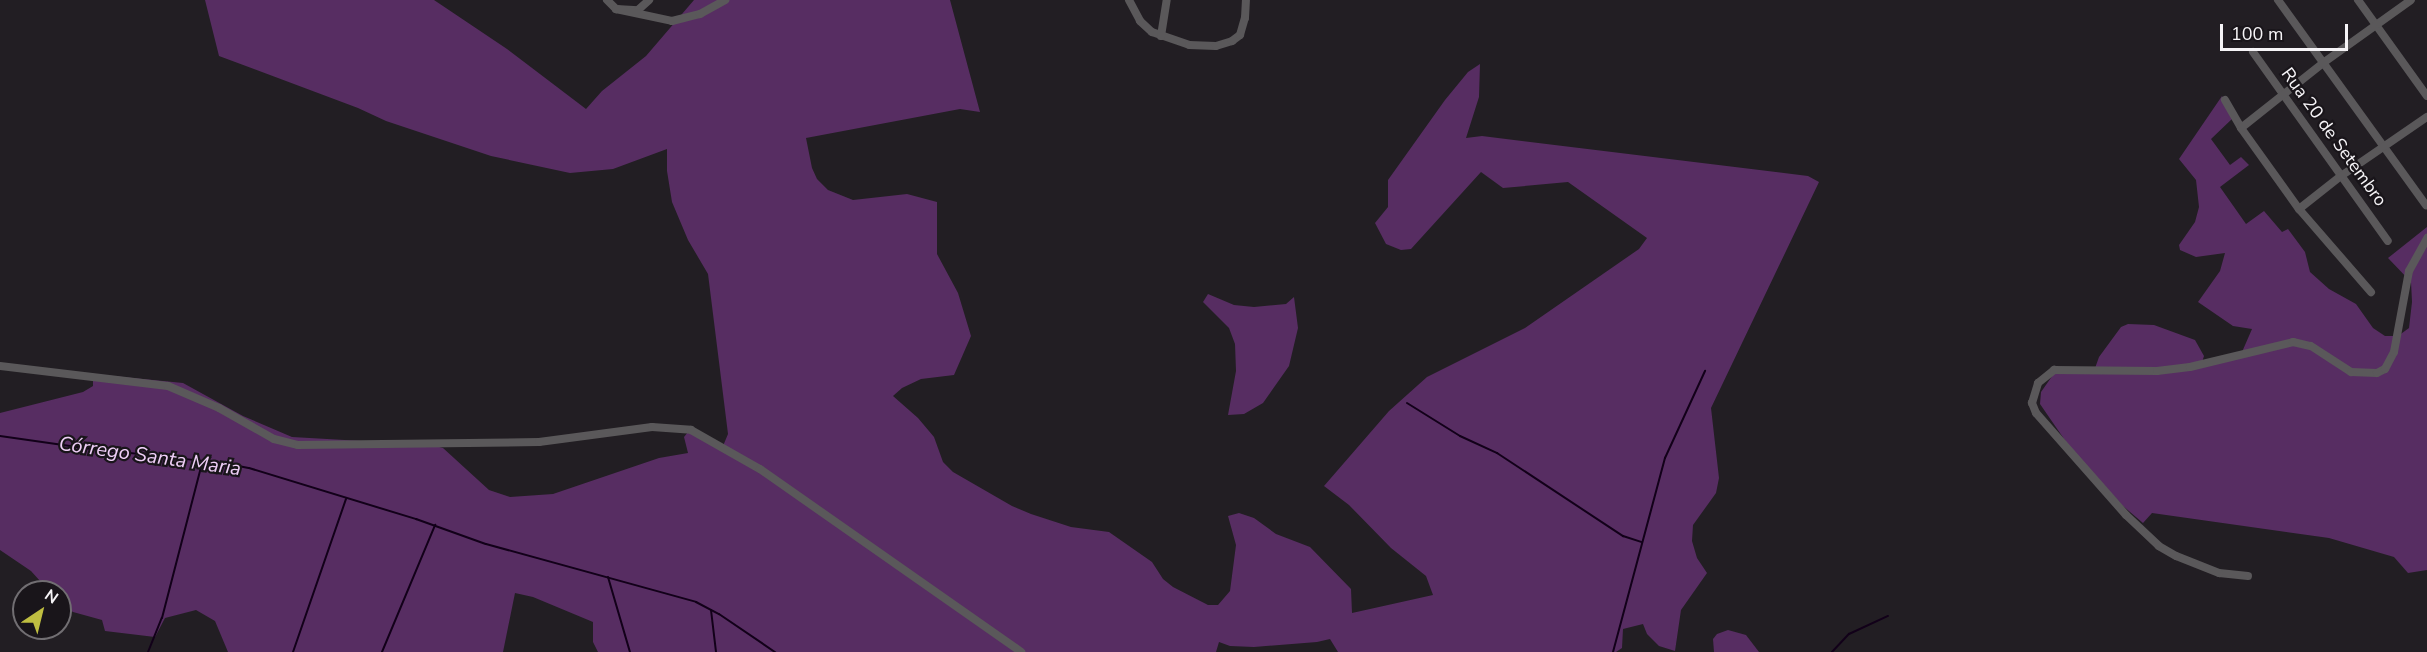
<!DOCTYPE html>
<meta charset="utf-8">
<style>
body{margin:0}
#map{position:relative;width:2427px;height:652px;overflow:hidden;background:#221e23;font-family:"Nunito Sans",sans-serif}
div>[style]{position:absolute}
.green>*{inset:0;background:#572d62}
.stream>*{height:2px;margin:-1px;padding:0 1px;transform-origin:1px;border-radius:1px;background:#120019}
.minor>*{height:8px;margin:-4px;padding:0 4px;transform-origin:4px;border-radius:4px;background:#5a585a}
span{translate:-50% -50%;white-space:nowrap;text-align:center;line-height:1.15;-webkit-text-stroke:4.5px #19151a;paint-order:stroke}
.street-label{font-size:18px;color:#f6f4f7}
.water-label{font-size:20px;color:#efcff7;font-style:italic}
.north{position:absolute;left:12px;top:580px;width:60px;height:60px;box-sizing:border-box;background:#19151a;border:2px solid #716e72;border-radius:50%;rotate:35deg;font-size:16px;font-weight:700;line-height:24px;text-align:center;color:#f6f4f7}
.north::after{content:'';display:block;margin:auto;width:21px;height:27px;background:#bfbe41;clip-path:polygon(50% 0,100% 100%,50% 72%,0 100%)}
.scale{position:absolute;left:2220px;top:24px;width:128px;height:27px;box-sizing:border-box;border:3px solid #f6f4f7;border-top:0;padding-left:8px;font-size:18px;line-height:21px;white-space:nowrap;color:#f6f4f7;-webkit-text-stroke:4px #19151a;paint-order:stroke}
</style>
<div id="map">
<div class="green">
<i style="clip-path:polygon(205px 0,434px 0,507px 49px,586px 109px,602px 91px,646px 56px,694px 0,950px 0,980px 112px,960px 109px,806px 138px,812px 168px,817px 179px,828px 190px,853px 200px,907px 194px,937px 202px,937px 254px,958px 293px,971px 336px,954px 375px,921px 379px,902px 388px,893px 396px,918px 418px,934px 437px,943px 462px,953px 472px,1012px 506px,1031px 514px,1071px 527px,1109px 532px,1152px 562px,1163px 579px,1173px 587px,1208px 605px,1218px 605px,1230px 591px,1236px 545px,1228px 516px,1239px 513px,1254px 518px,1276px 534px,1310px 547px,1351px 589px,1352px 613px,1433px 595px,1426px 576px,1391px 548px,1349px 505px,1324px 486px,1389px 411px,1427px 377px,1525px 328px,1639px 249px,1647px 238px,1568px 182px,1503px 188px,1481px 172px,1411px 249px,1401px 250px,1386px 244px,1375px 223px,1388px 207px,1388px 180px,1445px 100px,1468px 72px,1480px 64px,1479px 97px,1466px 138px,1482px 136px,1808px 176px,1819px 182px,1711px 408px,1719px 478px,1716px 493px,1693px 525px,1692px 541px,1697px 558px,1707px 573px,1681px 610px,1675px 651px,1659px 646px,1647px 634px,1643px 624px,1623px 629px,1622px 648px,1616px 652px,1338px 652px,1330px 639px,1317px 642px,1254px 647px,1230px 646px,1219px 642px,1216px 652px,598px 652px,593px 642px,593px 622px,533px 597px,515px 593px,503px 652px,228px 652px,215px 621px,196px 610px,165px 618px,155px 637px,105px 631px,102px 620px,73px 612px,60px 602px,60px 592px,50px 592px,31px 571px,0 550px,0 413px,83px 392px,93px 386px,93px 374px,183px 383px,243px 416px,292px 437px,432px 445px,443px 448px,489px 490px,510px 497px,553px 494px,659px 458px,688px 453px,684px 437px,688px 432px,723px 446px,728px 434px,708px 274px,688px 240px,672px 202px,667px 171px,667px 149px,613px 169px,570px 173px,491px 156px,386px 121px,358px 108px,219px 56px)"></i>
<i style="clip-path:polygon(2222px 96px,2233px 118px,2211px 139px,2230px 165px,2241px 157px,2249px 165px,2220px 187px,2246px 224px,2264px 211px,2282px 232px,2288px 229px,2305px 252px,2310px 272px,2329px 289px,2356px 304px,2373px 328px,2385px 336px,2398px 336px,2409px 328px,2412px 302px,2411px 282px,2388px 258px,2427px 227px,2427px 570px,2408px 573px,2394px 557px,2329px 538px,2152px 513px,2143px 523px,2123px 506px,2071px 449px,2040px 404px,2041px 392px,2055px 372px,2094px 371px,2099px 357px,2121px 327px,2128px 324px,2154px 325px,2195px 340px,2204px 356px,2202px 362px,2242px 352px,2252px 329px,2233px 326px,2198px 302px,2220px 271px,2225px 253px,2196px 257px,2180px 250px,2179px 245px,2195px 222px,2199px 207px,2196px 180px,2179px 159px)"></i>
<i style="clip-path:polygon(1208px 294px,1234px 305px,1254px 307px,1286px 304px,1294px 297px,1298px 328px,1289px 366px,1263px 403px,1244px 414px,1228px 415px,1236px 371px,1235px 344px,1229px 328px,1203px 302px)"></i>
<i style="clip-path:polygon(1728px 630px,1746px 635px,1759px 652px,1714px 652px,1713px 639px,1717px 634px)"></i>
</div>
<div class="stream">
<i style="left:1407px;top:403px;width:62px;rotate:31.9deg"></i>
<i style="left:1460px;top:436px;width:41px;rotate:24.7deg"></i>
<i style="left:1497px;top:453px;width:151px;rotate:33.4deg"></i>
<i style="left:1623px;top:536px;width:19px;rotate:18deg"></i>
<i style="left:0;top:436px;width:85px;rotate:8.1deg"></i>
<i style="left:84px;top:448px;width:140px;rotate:6.2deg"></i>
<i style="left:223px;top:463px;width:26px;rotate:11deg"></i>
<i style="left:249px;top:468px;width:175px;rotate:17deg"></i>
<i style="left:416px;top:519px;width:74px;rotate:19.7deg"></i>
<i style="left:486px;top:544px;width:218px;rotate:15.4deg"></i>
<i style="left:696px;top:602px;width:26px;rotate:28deg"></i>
<i style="left:719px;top:614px;width:68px;rotate:34.2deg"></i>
<i style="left:608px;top:577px;width:78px;rotate:73.7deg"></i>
<i style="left:711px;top:610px;width:42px;rotate:83.2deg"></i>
<i style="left:148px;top:652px;width:37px;rotate:-68deg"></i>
<i style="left:162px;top:618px;width:160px;rotate:-75.5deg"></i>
<i style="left:293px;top:652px;width:162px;rotate:-70.9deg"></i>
<i style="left:382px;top:652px;width:138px;rotate:-67.3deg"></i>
<i style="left:1613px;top:652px;width:201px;rotate:-75deg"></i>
<i style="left:1665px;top:458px;width:96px;rotate:-65.3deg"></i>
<i style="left:1832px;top:652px;width:25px;rotate:-47deg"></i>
<i style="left:1849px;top:634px;width:43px;rotate:-24.8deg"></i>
</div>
<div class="minor">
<i style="left:607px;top:0;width:13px;rotate:45deg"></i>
<i style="left:616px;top:9px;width:22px;rotate:3deg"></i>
<i style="left:638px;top:10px;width:15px;rotate:-42deg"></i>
<i style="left:1129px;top:0;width:24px;rotate:62deg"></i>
<i style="left:1140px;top:21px;width:16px;rotate:43deg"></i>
<i style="left:1152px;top:32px;width:39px;rotate:19deg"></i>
<i style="left:1189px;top:45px;width:27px;rotate:2deg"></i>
<i style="left:1216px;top:46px;width:17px;rotate:-17deg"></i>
<i style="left:1232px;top:41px;width:10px;rotate:-37deg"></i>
<i style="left:1240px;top:35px;width:18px;rotate:-74deg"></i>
<i style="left:1245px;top:18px;width:18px;rotate:-87deg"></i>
<i style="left:2278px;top:0;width:253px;rotate:54.2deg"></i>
<i style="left:2358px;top:0;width:118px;rotate:54.3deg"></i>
<i style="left:616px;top:9px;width:57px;rotate:12.1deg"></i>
<i style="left:672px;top:21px;width:29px;rotate:-14deg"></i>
<i style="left:700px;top:14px;width:29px;rotate:-29deg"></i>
<i style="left:1161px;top:36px;width:36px;rotate:-81deg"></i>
<i style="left:2253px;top:52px;width:232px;rotate:54.5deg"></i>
<i style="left:2225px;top:100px;width:32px;rotate:60deg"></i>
<i style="left:2241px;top:128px;width:100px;rotate:54.4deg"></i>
<i style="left:2299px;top:209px;width:110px;rotate:49.1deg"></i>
<i style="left:2241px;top:128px;width:105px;rotate:-38.4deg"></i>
<i style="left:2323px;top:63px;width:108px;rotate:-35.6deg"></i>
<i style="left:2299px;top:209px;width:53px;rotate:-38.2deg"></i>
<i style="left:2341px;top:176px;width:104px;rotate:-34.5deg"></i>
<i style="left:0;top:366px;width:169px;rotate:6.8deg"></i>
<i style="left:168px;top:386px;width:56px;rotate:23.3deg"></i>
<i style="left:219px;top:408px;width:63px;rotate:29.4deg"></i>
<i style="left:274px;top:439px;width:25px;rotate:14deg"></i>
<i style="left:298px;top:445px;width:241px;rotate:-0.7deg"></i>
<i style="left:539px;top:442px;width:114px;rotate:-7.6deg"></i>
<i style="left:652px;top:427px;width:39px;rotate:4deg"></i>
<i style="left:691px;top:430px;width:79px;rotate:29.5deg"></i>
<i style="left:760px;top:469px;width:319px;rotate:35deg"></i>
<i style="left:2248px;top:576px;width:29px;rotate:-174deg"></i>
<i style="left:2219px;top:573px;width:46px;rotate:-158.4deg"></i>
<i style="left:2176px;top:556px;width:20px;rotate:-150deg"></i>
<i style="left:2159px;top:546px;width:45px;rotate:-136.8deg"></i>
<i style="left:2126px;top:515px;width:136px;rotate:-131.4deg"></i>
<i style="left:2036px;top:413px;width:11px;rotate:-112deg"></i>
<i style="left:2032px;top:403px;width:21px;rotate:-73deg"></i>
<i style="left:2038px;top:383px;width:21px;rotate:-39deg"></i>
<i style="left:2054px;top:370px;width:103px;rotate:0.6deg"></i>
<i style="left:2157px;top:371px;width:33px;rotate:-7deg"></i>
<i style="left:2190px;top:367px;width:106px;rotate:-13.6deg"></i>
<i style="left:2293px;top:342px;width:18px;rotate:13deg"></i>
<i style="left:2311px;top:346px;width:48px;rotate:33deg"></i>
<i style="left:2351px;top:372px;width:26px;rotate:2deg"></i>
<i style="left:2377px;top:373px;width:9px;rotate:-27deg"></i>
<i style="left:2385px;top:369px;width:19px;rotate:-62deg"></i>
<i style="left:2394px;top:352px;width:82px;rotate:-79.5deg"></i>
<i style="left:2409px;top:271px;width:38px;rotate:-61deg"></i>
</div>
<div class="street-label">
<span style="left:2334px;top:137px;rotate:54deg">Rua 20 de Setembro</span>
</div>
<div class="water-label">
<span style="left:150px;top:456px;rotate:8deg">Córrego Santa Maria</span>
</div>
<div class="north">N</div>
<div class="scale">100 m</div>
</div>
